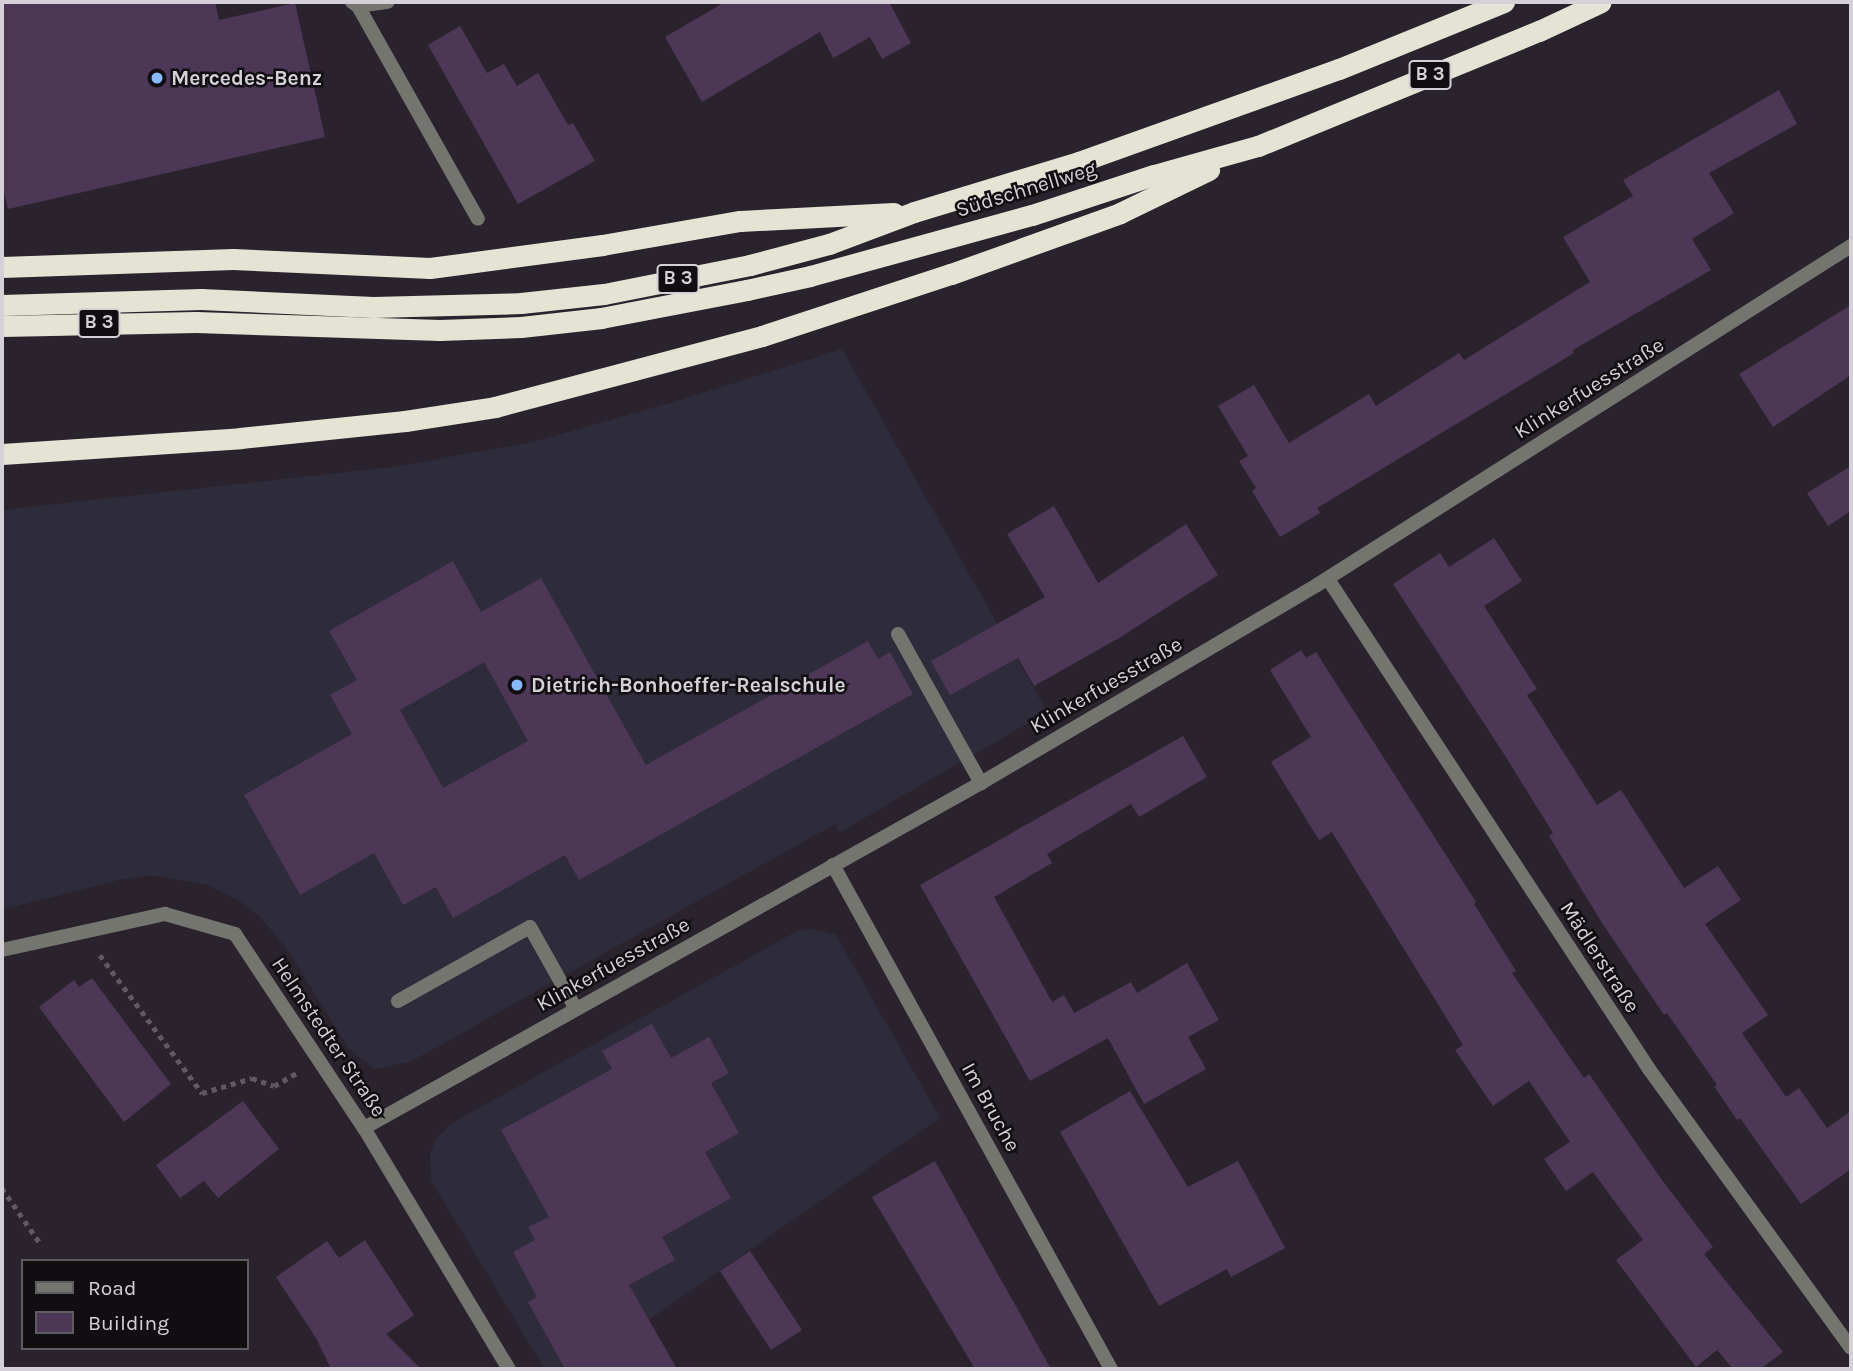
<!DOCTYPE html>
<meta charset="utf-8">
<style>
body{margin:0}
#map{position:relative;width:1853px;height:1371px;overflow:hidden;background:#2a232d;font-family:Karla,sans-serif}
div>[style]{position:absolute}
[style*='--x']{left:calc(var(--x)*1px);top:calc(var(--y)*1px);width:calc(var(--w)*1px);rotate:calc(var(--a)*1deg)}
.education>*{inset:0;background:#2e2b3b}
.building>*{inset:0;background:#4d3756}
.path>*{height:4.5px;margin-top:-2.25px;transform-origin:0;background:repeating-linear-gradient(90deg,#605962 0 5px,transparent 0 10px)}
.lane>*{height:14px;margin:-7px;padding:0 7px;transform-origin:7px;border-radius:7px;background:#75756f}
.street>*{height:14px;margin:-7px;padding:0 7px;transform-origin:7px;border-radius:7px;background:#75756f}
.highway>*{height:21px;margin:-10.5px;padding:0 10.5px;transform-origin:10.5px;border-radius:10.5px;background:#e3e4d4}
.dots>*{width:19px;height:19px;translate:-50% -50%;box-sizing:border-box;border:4px solid #110e12;border-radius:50%}
span{translate:-50% -50%;white-space:nowrap;text-align:center;line-height:1.15;-webkit-text-stroke:5px #110e12;paint-order:stroke}
.shield-label span{padding:2px 5px;background:#110e12;border:2px solid;border-radius:5px;-webkit-text-stroke-width:0}
.shield-label{font-size:19px;color:#d5d0d7;font-weight:700}
.poi-label{font-size:21px;color:#d5d0d7;font-weight:700}
.left{translate:0 -50%;text-align:left}
.street-label{font-size:21px;color:#d5d0d7}
.frame{position:absolute;inset:0;border:4px solid #d5d0d7;pointer-events:none}
.legend{position:absolute;left:21px;top:1259px;width:228px;height:91px;box-sizing:border-box;background:#110e12;border:2px solid #5f5c61;margin:0;padding:9px 12px;list-style:none;font-size:21px;color:#d5d0d7}
.legend li{display:flex;align-items:center;gap:14px;height:35px}
.legend b{width:35px;border:2px solid #5f5c61}
</style>
<div id="map">
<div class="education">
<div style="clip-path:polygon(842px 349px,1047px 712px,840px 832px,835px 824px,410px 1062px,374px 1069px,348px 1048px,287px 949px,260px 917px,240px 901px,208px 885px,152px 875px,119px 880px,2px 910px,2px 510px,393px 467px,533px 442px,674px 402px)"></div>
<div style="clip-path:polygon(814px 929px,836px 935px,940px 1118px,578px 1369px,545px 1369px,431px 1181px,430px 1153px,436px 1139px,451px 1124px,797px 931px)"></div>
</div>
<div class="building">
<div style="clip-path:polygon(2px 2px,215px 2px,219px 20px,295px 3px,325px 137px,8px 209px,2px 184px)"></div>
<div style="clip-path:polygon(725px 2px,889px 2px,911px 43px,882px 59px,870px 37px,833px 58px,820px 32px,702px 102px,665px 37px)"></div>
<div style="clip-path:polygon(460px 26px,487px 73px,504px 64px,517px 86px,538px 73px,568px 125px,573px 123px,595px 161px,518px 204px,428px 45px)"></div>
<div style="clip-path:polygon(1779px 90px,1797px 124px,1709px 173px,1734px 213px,1692px 239px,1711px 270px,1573px 350px,1574px 353px,1317px 508px,1320px 513px,1280px 537px,1252px 491px,1256px 488px,1239px 461px,1248px 456px,1218px 406px,1254px 385px,1289px 443px,1369px 394px,1376px 406px,1459px 353px,1464px 360px,1590px 282px,1563px 237px,1633px 196px,1623px 180px)"></div>
<div style="clip-path:polygon(1851px 305px,1851px 375px,1773px 427px,1739px 374px)"></div>
<div style="clip-path:polygon(1851px 466px,1851px 511px,1828px 526px,1807px 493px)"></div>
<div style="clip-path:polygon(1054px 506px,1098px 583px,1186px 524px,1218px 575px,1119px 638px,1034px 686px,1018px 658px,950px 695px,931px 661px,1045px 597px,1007px 534px)"></div>
<div style="clip-path:polygon(1494px 538px,1522px 581px,1484px 606px,1537px 689px,1527px 695px,1597px 805px,1621px 790px,1684px 888px,1718px 866px,1741px 900px,1705px 924px,1768px 1015px,1742px 1033px,1786px 1097px,1799px 1088px,1827px 1128px,1851px 1111px,1851px 1169px,1801px 1204px,1740px 1118px,1737px 1120px,1714px 1086px,1717px 1085px,1667px 1013px,1664px 1015px,1602px 923px,1549px 836px,1553px 833px,1504px 754px,1393px 584px,1440px 553px,1449px 567px)"></div>
<div style="clip-path:polygon(evenodd,453px 561px,481px 612px,541px 578px,646px 765px,868px 641px,878px 659px,890px 652px,913px 694px,579px 880px,565px 855px,453px 918px,436px 887px,403px 905px,374px 853px,300px 895px,244px 795px,352px 734px,330px 695px,357px 680px,329px 631px,453px 561px,484px 662px,528px 741px,443px 788px,400px 710px,484px 662px)"></div>
<div style="clip-path:polygon(1301px 650px,1306px 658px,1316px 652px,1476px 902px,1474px 904px,1516px 971px,1512px 973px,1584px 1078px,1589px 1074px,1659px 1176px,1713px 1247px,1704px 1254px,1783px 1352px,1760px 1369px,1733px 1369px,1717px 1350px,1696px 1367px,1616px 1260px,1643px 1240px,1593px 1172px,1566px 1191px,1544px 1159px,1570px 1142px,1529px 1081px,1493px 1106px,1455px 1050px,1463px 1045px,1332px 832px,1319px 840px,1271px 762px,1311px 737px,1270px 670px)"></div>
<div style="clip-path:polygon(1183px 736px,1207px 777px,1139px 817px,1131px 804px,1047px 854px,1052px 863px,994px 897px,1052px 1002px,1064px 995px,1074px 1013px,1131px 982px,1137px 993px,1187px 963px,1219px 1020px,1188px 1037px,1206px 1069px,1144px 1104px,1108px 1038px,1030px 1081px,920px 885px)"></div>
<div style="clip-path:polygon(92px 978px,171px 1084px,124px 1122px,39px 1007px,74px 980px,79px 987px)"></div>
<div style="clip-path:polygon(652px 1024px,671px 1058px,709px 1037px,729px 1073px,711px 1083px,739px 1133px,705px 1152px,731px 1198px,662px 1237px,675px 1260px,629px 1285px,677px 1369px,565px 1369px,528px 1302px,537px 1297px,513px 1252px,535px 1240px,528px 1227px,549px 1217px,501px 1130px,612px 1069px,602px 1051px)"></div>
<div style="clip-path:polygon(1130px 1091px,1188px 1187px,1238px 1161px,1285px 1248px,1231px 1277px,1227px 1269px,1159px 1306px,1060px 1132px)"></div>
<div style="clip-path:polygon(243px 1101px,279px 1149px,218px 1198px,204px 1181px,180px 1198px,156px 1165px)"></div>
<div style="clip-path:polygon(935px 1161px,986px 1253px,1051px 1369px,975px 1369px,872px 1197px)"></div>
<div style="clip-path:polygon(365px 1240px,414px 1315px,386px 1334px,421px 1369px,331px 1369px,316px 1338px,276px 1277px,327px 1241px,339px 1258px)"></div>
<div style="clip-path:polygon(750px 1251px,802px 1330px,771px 1350px,720px 1271px)"></div>
</div>
<div class="path">
<div style="--x:100;--y:955;--w:172;--a:53.5"></div>
<div style="--x:202;--y:1093;--w:52;--a:-16.7"></div>
<div style="--x:252;--y:1078;--w:23;--a:20"></div>
<div style="--x:274;--y:1086;--w:28;--a:-30"></div>
<div style="--x:2;--y:1188;--w:70;--a:55.4"></div>
</div>
<div class="lane">
<div style="--x:358;--y:6;--w:244;--a:60.6"></div>
<div style="--x:898;--y:634;--w:171;--a:60.9"></div>
<div style="--x:398;--y:1001;--w:151;--a:-29.3"></div>
<div style="--x:530;--y:927;--w:94;--a:60.7"></div>
</div>
<div class="street">
<div style="--x:352;--y:2;--w:7;--a:34"></div>
<div style="--x:358;--y:6;--w:30;--a:-8"></div>
<div style="--x:1328;--y:579;--w:586;--a:56.77"></div>
<div style="--x:1649;--y:1069;--w:344;--a:54.1"></div>
<div style="--x:833;--y:865;--w:576;--a:61.12"></div>
<div style="--x:2;--y:950;--w:167;--a:-12.5"></div>
<div style="--x:165;--y:914;--w:73;--a:15.9"></div>
<div style="--x:235;--y:934;--w:233;--a:56.4"></div>
<div style="--x:364;--y:1128;--w:281;--a:59"></div>
<div style="--x:364;--y:1128;--w:707;--a:-29.21"></div>
<div style="--x:981;--y:783;--w:390;--a:-30.5"></div>
<div style="--x:1317;--y:585;--w:633;--a:-32.41"></div>
</div>
<div class="highway">
<div style="--x:2;--y:267;--w:231;--a:-2"></div>
<div style="--x:233;--y:259;--w:197;--a:2.6"></div>
<div style="--x:430;--y:268;--w:174;--a:-7.6"></div>
<div style="--x:602;--y:245;--w:140;--a:-9.9"></div>
<div style="--x:740;--y:221;--w:154;--a:-3"></div>
<div style="--x:2;--y:305;--w:199;--a:-1.7"></div>
<div style="--x:201;--y:299;--w:172;--a:2.7"></div>
<div style="--x:373;--y:307;--w:148;--a:-1.5"></div>
<div style="--x:521;--y:303;--w:83;--a:-6.2"></div>
<div style="--x:604;--y:294;--w:149;--a:-11.2"></div>
<div style="--x:750;--y:265;--w:82;--a:-14.9"></div>
<div style="--x:829;--y:244;--w:91;--a:-20.6"></div>
<div style="--x:914;--y:212;--w:172;--a:-16.9"></div>
<div style="--x:1079;--y:162;--w:276;--a:-19.7"></div>
<div style="--x:1339;--y:69;--w:178;--a:-22.1"></div>
<div style="--x:2;--y:326;--w:194;--a:-1.2"></div>
<div style="--x:196;--y:322;--w:244;--a:1.9"></div>
<div style="--x:440;--y:330;--w:81;--a:-2.1"></div>
<div style="--x:521;--y:327;--w:81;--a:-6.4"></div>
<div style="--x:601;--y:318;--w:149;--a:-10.9"></div>
<div style="--x:747;--y:290;--w:65;--a:-12.5"></div>
<div style="--x:810;--y:276;--w:230;--a:-15.4"></div>
<div style="--x:1032;--y:215;--w:128;--a:-18.2"></div>
<div style="--x:1154;--y:175;--w:108;--a:-15.6"></div>
<div style="--x:1258;--y:146;--w:304;--a:-22.3"></div>
<div style="--x:1539;--y:31;--w:68;--a:-25.1"></div>
<div style="--x:2;--y:454;--w:239;--a:-3.8"></div>
<div style="--x:240;--y:438;--w:166;--a:-5.9"></div>
<div style="--x:405;--y:421;--w:91;--a:-8.8"></div>
<div style="--x:495;--y:407;--w:276;--a:-14.9"></div>
<div style="--x:762;--y:336;--w:199;--a:-18.2"></div>
<div style="--x:951;--y:274;--w:180;--a:-19.8"></div>
<div style="--x:1120;--y:213;--w:99;--a:-25.8"></div>
</div>
<div class="dots">
<div style="left:157px;top:78px;background:#89bafc"></div>
<div style="left:517px;top:685px;background:#89bafc"></div>
</div>
<div class="shield-label">
<span style="left:1430px;top:75px">B 3</span>
<span style="left:678px;top:279px">B 3</span>
<span style="left:99px;top:323px">B 3</span>
</div>
<div class="poi-label">
<span class="left" style="left:171px;top:78px">Mercedes-Benz</span>
<span class="left" style="left:531px;top:685px">Dietrich-Bonhoeffer-Realschule</span>
</div>
<div class="street-label">
<span style="left:1026px;top:189px;rotate:-17deg">Südschnellweg</span>
<span style="left:1589px;top:388px;rotate:-32deg">Klinkerfuesstraße</span>
<span style="left:1106px;top:685px;rotate:-30deg">Klinkerfuesstraße</span>
<span style="left:1600px;top:957px;rotate:57deg">Mädlerstraße</span>
<span style="left:613px;top:964px;rotate:-29deg">Klinkerfuesstraße</span>
<span style="left:329px;top:1037px;rotate:56deg">Helmstedter Straße</span>
<span style="left:991px;top:1107px;rotate:61deg">Im Bruche</span>
</div>
<div class="frame"></div>
<ul class="legend">
<li><b style="height:9px;background:#75756f"></b>Road</li>
<li><b style="height:19px;background:#4d3756"></b>Building</li>
</ul>
</div>
